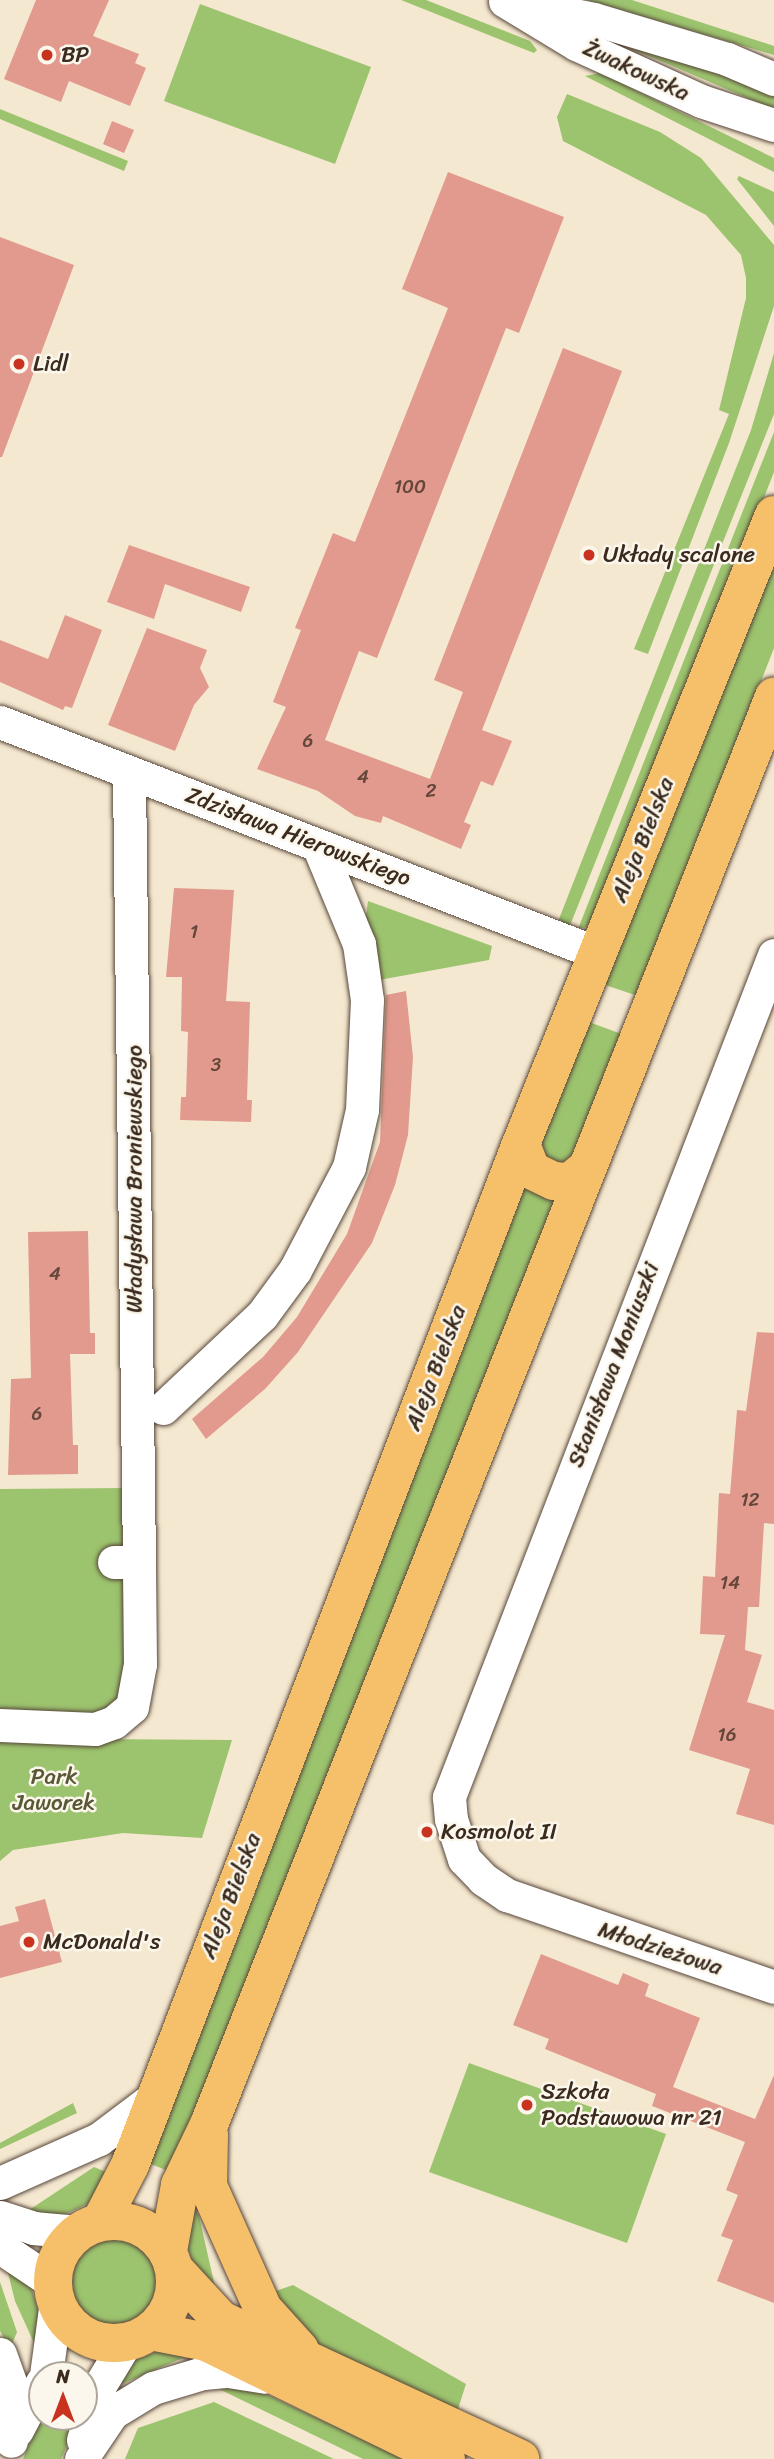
<!DOCTYPE html>
<meta charset="utf-8">
<style>
body{margin:0}
#map{position:relative;width:774px;height:2459px;overflow:hidden;background:#f5e8d0;font-family:Sriracha,sans-serif}
div>[style]{position:absolute}
[style*='--x']{left:calc(var(--x)*1px);top:calc(var(--y)*1px);width:calc(var(--w)*1px);rotate:calc(var(--a)*1deg)}
.green>*{inset:0;background:#9cc36e}
.round{border-radius:50%}
.building>*{inset:0;background:#e19a8d}
.roads{filter:drop-shadow(0 0 2px #574639) drop-shadow(0 0 2px #574639)}
.minor>*{height:33px;margin:-16.5px;padding:0 16.5px;transform-origin:16.5px;border-radius:16.5px;background:#fff}
.major>*{height:38px;margin:-19px;padding:0 19px;transform-origin:19px;border-radius:19px;background:#f6c06b}
.major>.ring{margin:-19px;padding:0;box-sizing:content-box;background:none;border:38px solid #f6c06b;border-radius:50%}
.dots>*{width:19px;height:19px;translate:-50% -50%;box-sizing:border-box;border:4px solid #fbf7ec;border-radius:50%}
span{translate:-50% -50%;white-space:nowrap;text-align:center;line-height:1.15;-webkit-text-stroke:5px #fbf7ec;paint-order:stroke}
.number-label{font-size:19px;color:#64463a}
.number-label span{-webkit-text-stroke-width:0}
.poi-label{font-size:23px;color:#3b2a1e}
.left{translate:0 -50%;text-align:left}
.street-label{font-size:23px;color:#3b2a1e}
.park-label{font-size:23px;color:#585836}
.north{position:absolute;left:28px;top:2361px;width:70px;height:70px;box-sizing:border-box;background:#fbf7ec;border:2px solid #aea59a;border-radius:50%;rotate:0deg;font-size:19px;font-weight:700;line-height:28px;text-align:center;color:#3b2a1e}
.north::after{content:'';display:block;margin:auto;width:24px;height:32px;background:#c8321e;clip-path:polygon(50% 0,100% 100%,50% 72%,0 100%)}
</style>
<div id="map">
<div class="green">
<div style="clip-path:polygon(401px 0,426px 0,530px 41px,537px 50px,534px 53px)"></div>
<div style="clip-path:polygon(587px 0,632px 0,774px 46px,774px 55px)"></div>
<div style="clip-path:polygon(200px 4px,371px 67px,335px 164px,164px 101px)"></div>
<div style="clip-path:polygon(616px 42px,774px 89px,774px 109px,757px 102px)"></div>
<div style="clip-path:polygon(600px 73px,774px 158px,774px 172px,585px 76px)"></div>
<div style="clip-path:polygon(567px 94px,660px 132px,701px 158px,774px 245px,774px 306px,729px 443px,648px 654px,634px 649px,729px 414px,719px 410px,746px 298px,746px 278px,741px 255px,706px 215px,563px 141px,557px 117px)"></div>
<div style="clip-path:polygon(0 109px,128px 161px,124px 171px,0 119px)"></div>
<div style="clip-path:polygon(739px 176px,774px 192px,774px 226px,737px 179px)"></div>
<div style="clip-path:polygon(774px 353px,774px 414px,569px 928px,557px 924px,751px 430px)"></div>
<div style="clip-path:polygon(774px 432px,774px 472px,600px 915px,590px 926px,578px 929px)"></div>
<div style="clip-path:polygon(774px 560px,774px 648px,638px 996px,605px 985px)"></div>
<div style="clip-path:polygon(368px 901px,492px 946px,489px 960px,379px 980px,366px 916px)"></div>
<div style="clip-path:polygon(589px 1022px,627px 1036px,578px 1157px,564px 1166px,550px 1164px,541px 1144px)"></div>
<div style="clip-path:polygon(526px 1183px,559px 1195px,173px 2173px,141px 2160px)"></div>
<div style="clip-path:polygon(126px 1488px,133px 1677px,106px 1716px,0 1714px,0 1489px)"></div>
<div style="clip-path:polygon(0 1732px,89px 1739px,232px 1740px,202px 1838px,123px 1833px,13px 1850px,0 1861px)"></div>
<div style="clip-path:polygon(469px 2063px,666px 2134px,627px 2243px,429px 2172px)"></div>
<div style="clip-path:polygon(73px 2103px,77px 2113px,0 2149px,0 2143px)"></div>
<div style="clip-path:polygon(94px 2167px,116px 2176px,98px 2199px,57px 2218px,29px 2210px)"></div>
<div style="clip-path:polygon(195px 2210px,199px 2216px,218px 2300px,197px 2279px,187px 2244px)"></div>
<div class="round" style="left:66px;top:2233px;width:96px;height:96px"></div>
<div style="clip-path:polygon(7px 2269px,26px 2279px,32px 2290px,38px 2310px,39px 2354px,15px 2301px)"></div>
<div style="clip-path:polygon(0 2282px,17px 2332px,10px 2349px,0 2331px)"></div>
<div style="clip-path:polygon(293px 2285px,466px 2384px,457px 2412px,292px 2331px,276px 2291px)"></div>
<div style="clip-path:polygon(160px 2350px,190px 2355px,119px 2385px,131px 2362px)"></div>
<div style="clip-path:polygon(240px 2382px,404px 2459px,363px 2459px,217px 2388px)"></div>
<div style="clip-path:polygon(214px 2402px,334px 2459px,125px 2459px,138px 2428px)"></div>
<div style="clip-path:polygon(42px 2409px,42px 2417px,79px 2417px,61px 2459px,23px 2459px)"></div>
</div>
<div class="building">
<div style="clip-path:polygon(36px 0,109px 0,93px 36px,139px 54px,135px 63px,146px 68px,130px 106px,69px 81px,61px 102px,4px 79px)"></div>
<div style="clip-path:polygon(112px 121px,134px 130px,124px 153px,103px 144px)"></div>
<div style="clip-path:polygon(448px 172px,564px 217px,519px 333px,506px 328px,377px 658px,359px 651px,325px 740px,430px 779px,463px 692px,434px 680px,563px 348px,622px 371px,482px 730px,512px 741px,493px 786px,481px 781px,464px 822px,471px 825px,461px 849px,383px 816px,381px 823px,355px 816px,318px 791px,257px 769px,286px 707px,273px 702px,301px 630px,295px 628px,333px 533px,355px 542px,448px 308px,402px 289px)"></div>
<div style="clip-path:polygon(0 237px,74px 265px,2px 457px,0 457px)"></div>
<div style="clip-path:polygon(129px 545px,250px 587px,241px 612px,165px 584px,154px 619px,107px 602px)"></div>
<div style="clip-path:polygon(65px 615px,102px 630px,72px 708px,65px 706px,63px 710px,0 682px,0 640px,48px 659px)"></div>
<div style="clip-path:polygon(147px 628px,207px 650px,200px 668px,209px 687px,194px 705px,175px 751px,108px 725px)"></div>
<div style="clip-path:polygon(174px 888px,234px 890px,226px 1001px,250px 1002px,247px 1100px,252px 1100px,251px 1122px,180px 1120px,181px 1097px,186px 1097px,188px 1032px,181px 1031px,182px 977px,166px 977px)"></div>
<div style="clip-path:polygon(406px 991px,413px 1057px,408px 1135px,395px 1185px,372px 1243px,298px 1352px,265px 1389px,206px 1439px,192px 1419px,263px 1357px,297px 1317px,347px 1234px,380px 1142px,386px 995px)"></div>
<div style="clip-path:polygon(88px 1231px,90px 1333px,95px 1333px,95px 1354px,70px 1354px,73px 1445px,78px 1445px,78px 1474px,8px 1475px,11px 1379px,31px 1378px,28px 1232px)"></div>
<div style="clip-path:polygon(757px 1332px,774px 1333px,774px 1524px,764px 1523px,759px 1607px,748px 1607px,745px 1650px,762px 1655px,747px 1702px,774px 1710px,774px 1825px,736px 1814px,750px 1769px,689px 1750px,725px 1635px,700px 1634px,703px 1576px,715px 1577px,719px 1493px,730px 1494px,737px 1410px,746px 1411px)"></div>
<div style="clip-path:polygon(45px 1899px,62px 1962px,0 1978px,0 1926px,19px 1921px,15px 1907px)"></div>
<div style="clip-path:polygon(541px 1954px,618px 1985px,623px 1973px,649px 1984px,645px 1996px,700px 2018px,673px 2087px,755px 2119px,774px 2075px,774px 2303px,717px 2281px,733px 2240px,721px 2236px,738px 2195px,726px 2190px,745px 2142px,652px 2106px,656px 2094px,545px 2049px,549px 2039px,513px 2025px)"></div>
</div>
<div class="roads">
<div class="minor">
<div style="--x:505;--y:1;--w:83;--a:31.2"></div>
<div style="--x:576;--y:44;--w:137;--a:24.5"></div>
<div style="--x:701;--y:101;--w:77;--a:18.2"></div>
<div style="--x:529;--y:6;--w:66;--a:11.3"></div>
<div style="--x:594;--y:19;--w:139;--a:16.7"></div>
<div style="--x:727;--y:59;--w:51;--a:23.1"></div>
<div style="--x:0;--y:722;--w:640;--a:21.15"></div>
<div style="--x:774;--y:955;--w:903;--a:111.11"></div>
<div style="--x:449;--y:1797;--w:22;--a:85"></div>
<div style="--x:451;--y:1819;--w:42;--a:72"></div>
<div style="--x:464;--y:1859;--w:28;--a:46"></div>
<div style="--x:483;--y:1879;--w:29;--a:34"></div>
<div style="--x:507;--y:1895;--w:282;--a:19"></div>
<div style="--x:163;--y:1408;--w:136;--a:-43.2"></div>
<div style="--x:262;--y:1315;--w:56;--a:-53.7"></div>
<div style="--x:295;--y:1270;--w:116;--a:-62.3"></div>
<div style="--x:349;--y:1167;--w:58;--a:-77.2"></div>
<div style="--x:362;--y:1110;--w:110;--a:-87.4"></div>
<div style="--x:367;--y:1000;--w:57;--a:-98.1"></div>
<div style="--x:359;--y:944;--w:107;--a:-112.5"></div>
<div style="--x:114;--y:1562;--w:25;--a:0"></div>
<div style="--x:139;--y:1562;--w:790;--a:-90.73"></div>
<div style="--x:0;--y:1725;--w:95;--a:2.4"></div>
<div style="--x:95;--y:1729;--w:20;--a:-20"></div>
<div style="--x:114;--y:1722;--w:23;--a:-40"></div>
<div style="--x:132;--y:1707;--w:44;--a:-79.5"></div>
<div style="--x:140;--y:1664;--w:102;--a:-90.6"></div>
<div style="--x:0;--y:2183;--w:108;--a:-24"></div>
<div style="--x:99;--y:2139;--w:66;--a:-37"></div>
<div style="--x:0;--y:2217;--w:35;--a:18"></div>
<div style="--x:33;--y:2228;--w:45;--a:5.1"></div>
<div style="--x:0;--y:2247;--w:63;--a:33.9"></div>
<div style="--x:0;--y:2354;--w:45;--a:70.3"></div>
<div style="--x:15;--y:2396;--w:45;--a:95.1"></div>
<div style="--x:46;--y:2375;--w:75;--a:-82.3"></div>
<div style="--x:17;--y:2430;--w:54;--a:-62.5"></div>
<div style="--x:83;--y:2440;--w:58;--a:-72.8"></div>
<div style="--x:100;--y:2385;--w:50;--a:-58.8"></div>
<div style="--x:81;--y:2459;--w:55;--a:-56"></div>
<div style="--x:112;--y:2413;--w:48;--a:-31.4"></div>
<div style="--x:153;--y:2388;--w:52;--a:-16.7"></div>
<div style="--x:203;--y:2373;--w:25;--a:-5"></div>
<div style="--x:228;--y:2371;--w:37;--a:9"></div>
</div>
<div class="major">
<div style="--x:521;--y:1144;--w:28;--a:69"></div>
<div style="--x:531;--y:1170;--w:25;--a:26"></div>
<div style="--x:554;--y:1181;--w:16;--a:4"></div>
<div style="--x:570;--y:1182;--w:23;--a:-40"></div>
<div style="--x:209;--y:2135;--w:51;--a:91.1"></div>
<div style="--x:208;--y:2186;--w:135;--a:65.9"></div>
<div style="--x:263;--y:2309;--w:55;--a:47.9"></div>
<div class="ring" style="left:53px;top:2221px;width:84px;height:84px"></div>
<div style="--x:101;--y:2221;--w:63;--a:-62.6"></div>
<div style="--x:130;--y:2165;--w:1093;--a:-69.05"></div>
<div style="--x:521;--y:1144;--w:678;--a:-68.09"></div>
<div style="--x:168;--y:2251;--w:67;--a:-79.7"></div>
<div style="--x:180;--y:2185;--w:70;--a:-64.5"></div>
<div style="--x:210;--y:2122;--w:1533;--a:-68.41"></div>
<div style="--x:175;--y:2270;--w:68;--a:47.4"></div>
<div style="--x:221;--y:2320;--w:330;--a:24.9"></div>
<div style="--x:151;--y:2331;--w:56;--a:11.3"></div>
<div style="--x:206;--y:2342;--w:267;--a:26"></div>
</div>
</div>
<div class="dots">
<div style="left:47px;top:55px;background:#c8321e"></div>
<div style="left:19px;top:364px;background:#c8321e"></div>
<div style="left:589px;top:555px;background:#c8321e"></div>
<div style="left:427px;top:1832px;background:#c8321e"></div>
<div style="left:29px;top:1942px;background:#c8321e"></div>
<div style="left:527px;top:2105px;background:#c8321e"></div>
</div>
<div class="number-label">
<span style="left:410px;top:487px">100</span>
<span style="left:308px;top:741px">6</span>
<span style="left:363px;top:777px">4</span>
<span style="left:431px;top:791px">2</span>
<span style="left:194px;top:932px">1</span>
<span style="left:216px;top:1065px">3</span>
<span style="left:55px;top:1274px">4</span>
<span style="left:37px;top:1414px">6</span>
<span style="left:750px;top:1500px">12</span>
<span style="left:730px;top:1583px">14</span>
<span style="left:727px;top:1735px">16</span>
</div>
<div class="poi-label">
<span class="left" style="left:61px;top:55px">BP</span>
<span class="left" style="left:33px;top:364px">Lidl</span>
<span class="left" style="left:603px;top:555px">Układy scalone</span>
<span class="left" style="left:441px;top:1832px">Kosmolot II</span>
<span class="left" style="left:43px;top:1942px">McDonald's</span>
<span class="left" style="left:541px;top:2105px">Szkoła<br>Podstawowa nr 21</span>
</div>
<div class="street-label">
<span style="left:636px;top:71px;rotate:25deg">Żwakowska</span>
<span style="left:298px;top:837px;rotate:21deg">Zdzisława Hierowskiego</span>
<span style="left:643px;top:840px;rotate:-68deg">Aleja Bielska</span>
<span style="left:135px;top:1179px;rotate:-90deg">Władysława Broniewskiego</span>
<span style="left:614px;top:1365px;rotate:-69deg">Stanisława Moniuszki</span>
<span style="left:436px;top:1368px;rotate:-69deg">Aleja Bielska</span>
<span style="left:231px;top:1896px;rotate:-69deg">Aleja Bielska</span>
<span style="left:660px;top:1949px;rotate:18deg">Młodzieżowa</span>
</div>
<div class="park-label">
<span style="left:54px;top:1790px">Park<br>Jaworek</span>
</div>
<div class="north">N</div>
</div>
